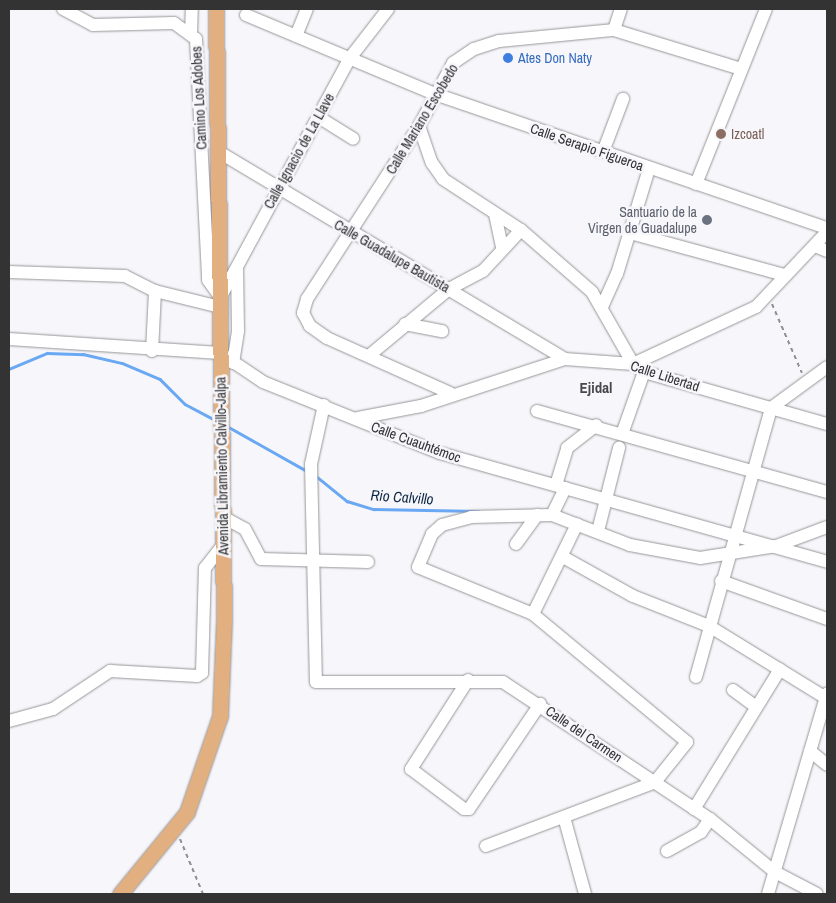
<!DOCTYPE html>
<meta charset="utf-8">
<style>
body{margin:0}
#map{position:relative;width:836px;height:903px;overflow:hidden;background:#f7f7fb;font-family:"Archivo Narrow",sans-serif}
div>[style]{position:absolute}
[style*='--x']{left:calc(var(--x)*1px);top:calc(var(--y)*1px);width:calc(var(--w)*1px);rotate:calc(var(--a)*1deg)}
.stream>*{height:2.5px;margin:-1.25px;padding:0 1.25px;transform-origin:1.25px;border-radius:1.25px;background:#6aa8f3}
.path>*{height:2px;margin-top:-1px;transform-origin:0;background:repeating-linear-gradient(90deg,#909093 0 4px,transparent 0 8px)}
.roads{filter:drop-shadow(0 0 1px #969699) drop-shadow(0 0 1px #969699)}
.minor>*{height:12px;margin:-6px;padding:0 6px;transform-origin:6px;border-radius:6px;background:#fff}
.major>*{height:15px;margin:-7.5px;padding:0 7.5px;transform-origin:7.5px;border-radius:7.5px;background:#e2af80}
.dots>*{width:14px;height:14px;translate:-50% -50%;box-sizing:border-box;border:2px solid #f7f7fb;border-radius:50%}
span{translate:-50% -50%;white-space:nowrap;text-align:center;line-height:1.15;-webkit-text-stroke:5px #f7f7fb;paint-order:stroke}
.shop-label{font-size:14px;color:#366cbe}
.left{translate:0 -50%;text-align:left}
.street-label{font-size:14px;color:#333334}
.education-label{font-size:14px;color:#785e54}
.worship-label{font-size:14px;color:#5b616d}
.right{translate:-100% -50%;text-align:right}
.neighbourhood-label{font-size:15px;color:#49484b;font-weight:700}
.water-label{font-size:15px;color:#102a47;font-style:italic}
.frame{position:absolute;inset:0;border:10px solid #333334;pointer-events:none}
</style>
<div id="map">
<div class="stream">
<div style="--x:9;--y:369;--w:41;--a:-22.8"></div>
<div style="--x:47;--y:353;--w:36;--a:2"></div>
<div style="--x:83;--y:354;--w:40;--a:13"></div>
<div style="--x:122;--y:363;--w:41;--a:22.8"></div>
<div style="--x:160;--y:379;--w:35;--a:45"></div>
<div style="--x:185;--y:404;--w:34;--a:28"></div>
<div style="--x:227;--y:426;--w:92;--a:29.4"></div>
<div style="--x:316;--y:476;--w:40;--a:39"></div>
<div style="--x:347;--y:501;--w:28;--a:17"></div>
<div style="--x:374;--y:509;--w:104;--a:1.1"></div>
</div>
<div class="path">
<div style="--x:772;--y:304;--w:75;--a:66.5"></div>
<div style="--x:180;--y:839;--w:60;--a:67.3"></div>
</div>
<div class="roads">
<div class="minor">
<div style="--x:63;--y:9;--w:34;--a:28"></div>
<div style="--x:93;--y:25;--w:81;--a:-1.4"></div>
<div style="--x:174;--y:23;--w:27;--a:36"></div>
<div style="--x:196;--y:39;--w:241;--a:87.1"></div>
<div style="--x:208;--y:280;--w:19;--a:54"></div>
<div style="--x:246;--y:15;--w:205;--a:22.7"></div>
<div style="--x:435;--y:94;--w:414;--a:18.9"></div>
<div style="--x:614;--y:30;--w:22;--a:-72"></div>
<div style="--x:191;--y:33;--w:24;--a:-88"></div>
<div style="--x:296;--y:36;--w:29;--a:-68"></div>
<div style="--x:320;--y:118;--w:39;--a:32"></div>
<div style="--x:419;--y:126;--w:39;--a:71"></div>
<div style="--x:432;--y:163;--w:19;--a:55"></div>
<div style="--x:443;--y:179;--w:93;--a:33.2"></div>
<div style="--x:521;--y:230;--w:94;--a:41.1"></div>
<div style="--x:592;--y:292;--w:83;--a:60.3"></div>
<div style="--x:633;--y:364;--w:136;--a:-24.9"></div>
<div style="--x:756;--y:307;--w:103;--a:-46.6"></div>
<div style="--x:219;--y:152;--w:403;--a:30.9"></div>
<div style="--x:603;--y:152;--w:57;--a:-69.3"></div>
<div style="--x:696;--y:184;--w:188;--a:-68.2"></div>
<div style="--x:495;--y:214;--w:34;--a:78"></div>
<div style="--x:630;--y:233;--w:161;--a:15.2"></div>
<div style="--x:815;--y:246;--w:13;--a:23"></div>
<div style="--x:9;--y:272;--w:116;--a:2"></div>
<div style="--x:125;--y:276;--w:34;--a:27"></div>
<div style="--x:155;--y:291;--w:67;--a:13.8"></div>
<div style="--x:219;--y:300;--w:275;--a:-61.6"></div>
<div style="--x:350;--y:58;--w:62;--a:-52.2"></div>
<div style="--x:602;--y:307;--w:36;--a:-66"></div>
<div style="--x:617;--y:274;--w:110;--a:-73.1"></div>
<div style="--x:405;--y:324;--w:38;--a:11"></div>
<div style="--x:9;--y:339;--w:211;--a:3.8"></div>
<div style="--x:220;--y:353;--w:52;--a:34"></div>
<div style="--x:263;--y:382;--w:191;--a:21.9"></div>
<div style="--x:440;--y:453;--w:402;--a:15.7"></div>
<div style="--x:152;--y:351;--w:60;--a:-87.1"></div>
<div style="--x:371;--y:354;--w:102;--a:-39.8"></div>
<div style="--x:449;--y:289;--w:38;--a:-28"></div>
<div style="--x:483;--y:271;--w:56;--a:-47.2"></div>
<div style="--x:233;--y:363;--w:33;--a:-81"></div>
<div style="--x:238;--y:330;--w:61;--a:-90.9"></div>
<div style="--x:450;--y:393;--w:135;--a:-155.9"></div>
<div style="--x:327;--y:338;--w:21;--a:-145"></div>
<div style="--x:310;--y:326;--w:15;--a:-118"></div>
<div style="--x:303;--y:313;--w:15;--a:-74"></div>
<div style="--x:307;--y:299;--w:206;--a:-57.1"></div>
<div style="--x:419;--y:126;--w:72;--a:-61.6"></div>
<div style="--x:453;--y:63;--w:25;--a:-34"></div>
<div style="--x:474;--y:49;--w:26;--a:-18"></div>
<div style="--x:499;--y:41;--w:116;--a:-5.5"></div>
<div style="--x:614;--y:30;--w:133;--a:17.1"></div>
<div style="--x:324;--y:405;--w:60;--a:102.4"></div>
<div style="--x:311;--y:464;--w:218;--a:88.7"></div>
<div style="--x:316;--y:682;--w:187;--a:0"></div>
<div style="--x:503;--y:682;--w:248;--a:33.5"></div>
<div style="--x:710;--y:819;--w:84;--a:39.2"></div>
<div style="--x:775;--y:872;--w:47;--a:27.6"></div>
<div style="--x:771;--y:408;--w:69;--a:-36.2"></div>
<div style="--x:537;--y:411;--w:301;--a:15.6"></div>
<div style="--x:358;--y:418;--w:64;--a:-10.8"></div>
<div style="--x:421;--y:406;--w:151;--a:-18.1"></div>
<div style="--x:565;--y:359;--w:68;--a:4.2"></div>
<div style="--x:633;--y:364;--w:14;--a:36"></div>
<div style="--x:644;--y:372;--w:190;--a:15.9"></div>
<div style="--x:622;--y:434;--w:66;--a:-70.5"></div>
<div style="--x:556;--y:485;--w:39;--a:-73"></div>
<div style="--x:567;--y:448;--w:37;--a:-38"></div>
<div style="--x:552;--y:515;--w:30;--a:-64"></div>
<div style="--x:223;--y:517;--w:25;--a:29"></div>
<div style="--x:245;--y:529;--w:34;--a:62"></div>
<div style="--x:261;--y:559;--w:107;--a:1.6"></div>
<div style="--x:598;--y:531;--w:86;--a:-75.8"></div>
<div style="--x:516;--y:544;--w:36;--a:-54"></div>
<div style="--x:563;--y:557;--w:80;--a:29.1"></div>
<div style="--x:633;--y:596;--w:82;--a:21.5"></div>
<div style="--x:709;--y:626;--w:137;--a:31.6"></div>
<div style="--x:721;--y:581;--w:113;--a:19.7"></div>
<div style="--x:533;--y:614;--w:100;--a:-63.9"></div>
<div style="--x:696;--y:677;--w:279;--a:-74.4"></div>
<div style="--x:468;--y:680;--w:106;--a:122.6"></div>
<div style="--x:411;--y:769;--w:66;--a:37"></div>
<div style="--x:464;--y:809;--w:5;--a:0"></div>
<div style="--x:469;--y:809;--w:127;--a:-55.9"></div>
<div style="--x:733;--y:690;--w:26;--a:36"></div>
<div style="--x:9;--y:721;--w:46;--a:-15.3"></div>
<div style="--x:53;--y:709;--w:69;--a:-33.7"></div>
<div style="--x:110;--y:671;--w:87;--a:3.3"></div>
<div style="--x:197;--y:676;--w:6;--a:-31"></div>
<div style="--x:202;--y:673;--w:105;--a:-88.4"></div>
<div style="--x:205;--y:568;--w:29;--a:-52"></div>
<div style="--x:810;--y:751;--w:22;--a:39"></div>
<div style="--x:694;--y:809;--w:164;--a:-58.4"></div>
<div style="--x:564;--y:817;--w:80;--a:74.7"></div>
<div style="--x:486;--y:846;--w:181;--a:-20.7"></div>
<div style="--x:655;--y:782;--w:51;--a:-51.3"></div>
<div style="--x:687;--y:742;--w:200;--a:-140.3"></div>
<div style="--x:533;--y:614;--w:124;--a:-157.8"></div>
<div style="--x:418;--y:567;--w:36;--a:-67"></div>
<div style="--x:432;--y:534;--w:13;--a:-42"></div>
<div style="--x:442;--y:525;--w:30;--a:-15"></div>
<div style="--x:471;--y:517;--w:81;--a:-1.4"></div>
<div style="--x:552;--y:515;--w:84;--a:21"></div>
<div style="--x:630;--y:545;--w:71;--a:10.5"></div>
<div style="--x:700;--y:558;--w:77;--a:-9"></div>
<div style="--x:776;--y:546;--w:54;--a:-20.4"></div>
<div style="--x:667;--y:851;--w:39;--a:-29"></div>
<div style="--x:701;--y:832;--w:16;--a:-55"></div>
<div style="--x:768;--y:894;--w:209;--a:-73.6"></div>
</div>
<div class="major">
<div style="--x:120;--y:894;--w:106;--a:-50.7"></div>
<div style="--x:187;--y:812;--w:102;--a:-71"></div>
<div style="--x:220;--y:716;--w:95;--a:-87.6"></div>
<div style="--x:224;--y:621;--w:612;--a:-90.75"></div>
</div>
</div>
<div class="dots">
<div style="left:508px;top:58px;background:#3f7fe0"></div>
<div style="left:721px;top:134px;background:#8d6e63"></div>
<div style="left:707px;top:220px;background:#6b7280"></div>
</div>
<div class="shop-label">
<span class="left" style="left:518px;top:58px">Ates Don Naty</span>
</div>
<div class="street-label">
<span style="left:199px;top:98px;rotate:-93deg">Camino Los Adobes</span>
<span style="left:422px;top:119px;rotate:-59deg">Calle Mariano Escobedo</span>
<span style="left:587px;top:147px;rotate:19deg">Calle Serapio Figueroa</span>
<span style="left:299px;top:151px;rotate:-61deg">Calle Ignacio de La Llave</span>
<span style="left:392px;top:256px;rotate:30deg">Calle Guadalupe Bautista</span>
<span style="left:665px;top:376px;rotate:18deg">Calle Libertad</span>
<span style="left:416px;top:442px;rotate:20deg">Calle Cuauhtémoc</span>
<span style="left:222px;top:466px;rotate:-91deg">Avenida Libramiento Calvillo-Jalpa</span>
<span style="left:584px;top:734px;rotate:34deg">Calle del Carmen</span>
</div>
<div class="education-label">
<span class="left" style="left:731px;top:134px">Izcoatl</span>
</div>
<div class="worship-label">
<span class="right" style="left:697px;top:220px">Santuario de la<br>Virgen de Guadalupe</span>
</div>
<div class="neighbourhood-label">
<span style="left:596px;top:388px">Ejidal</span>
</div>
<div class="water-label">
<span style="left:402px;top:497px;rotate:4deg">Rio Calvillo</span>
</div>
<div class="frame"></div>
</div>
